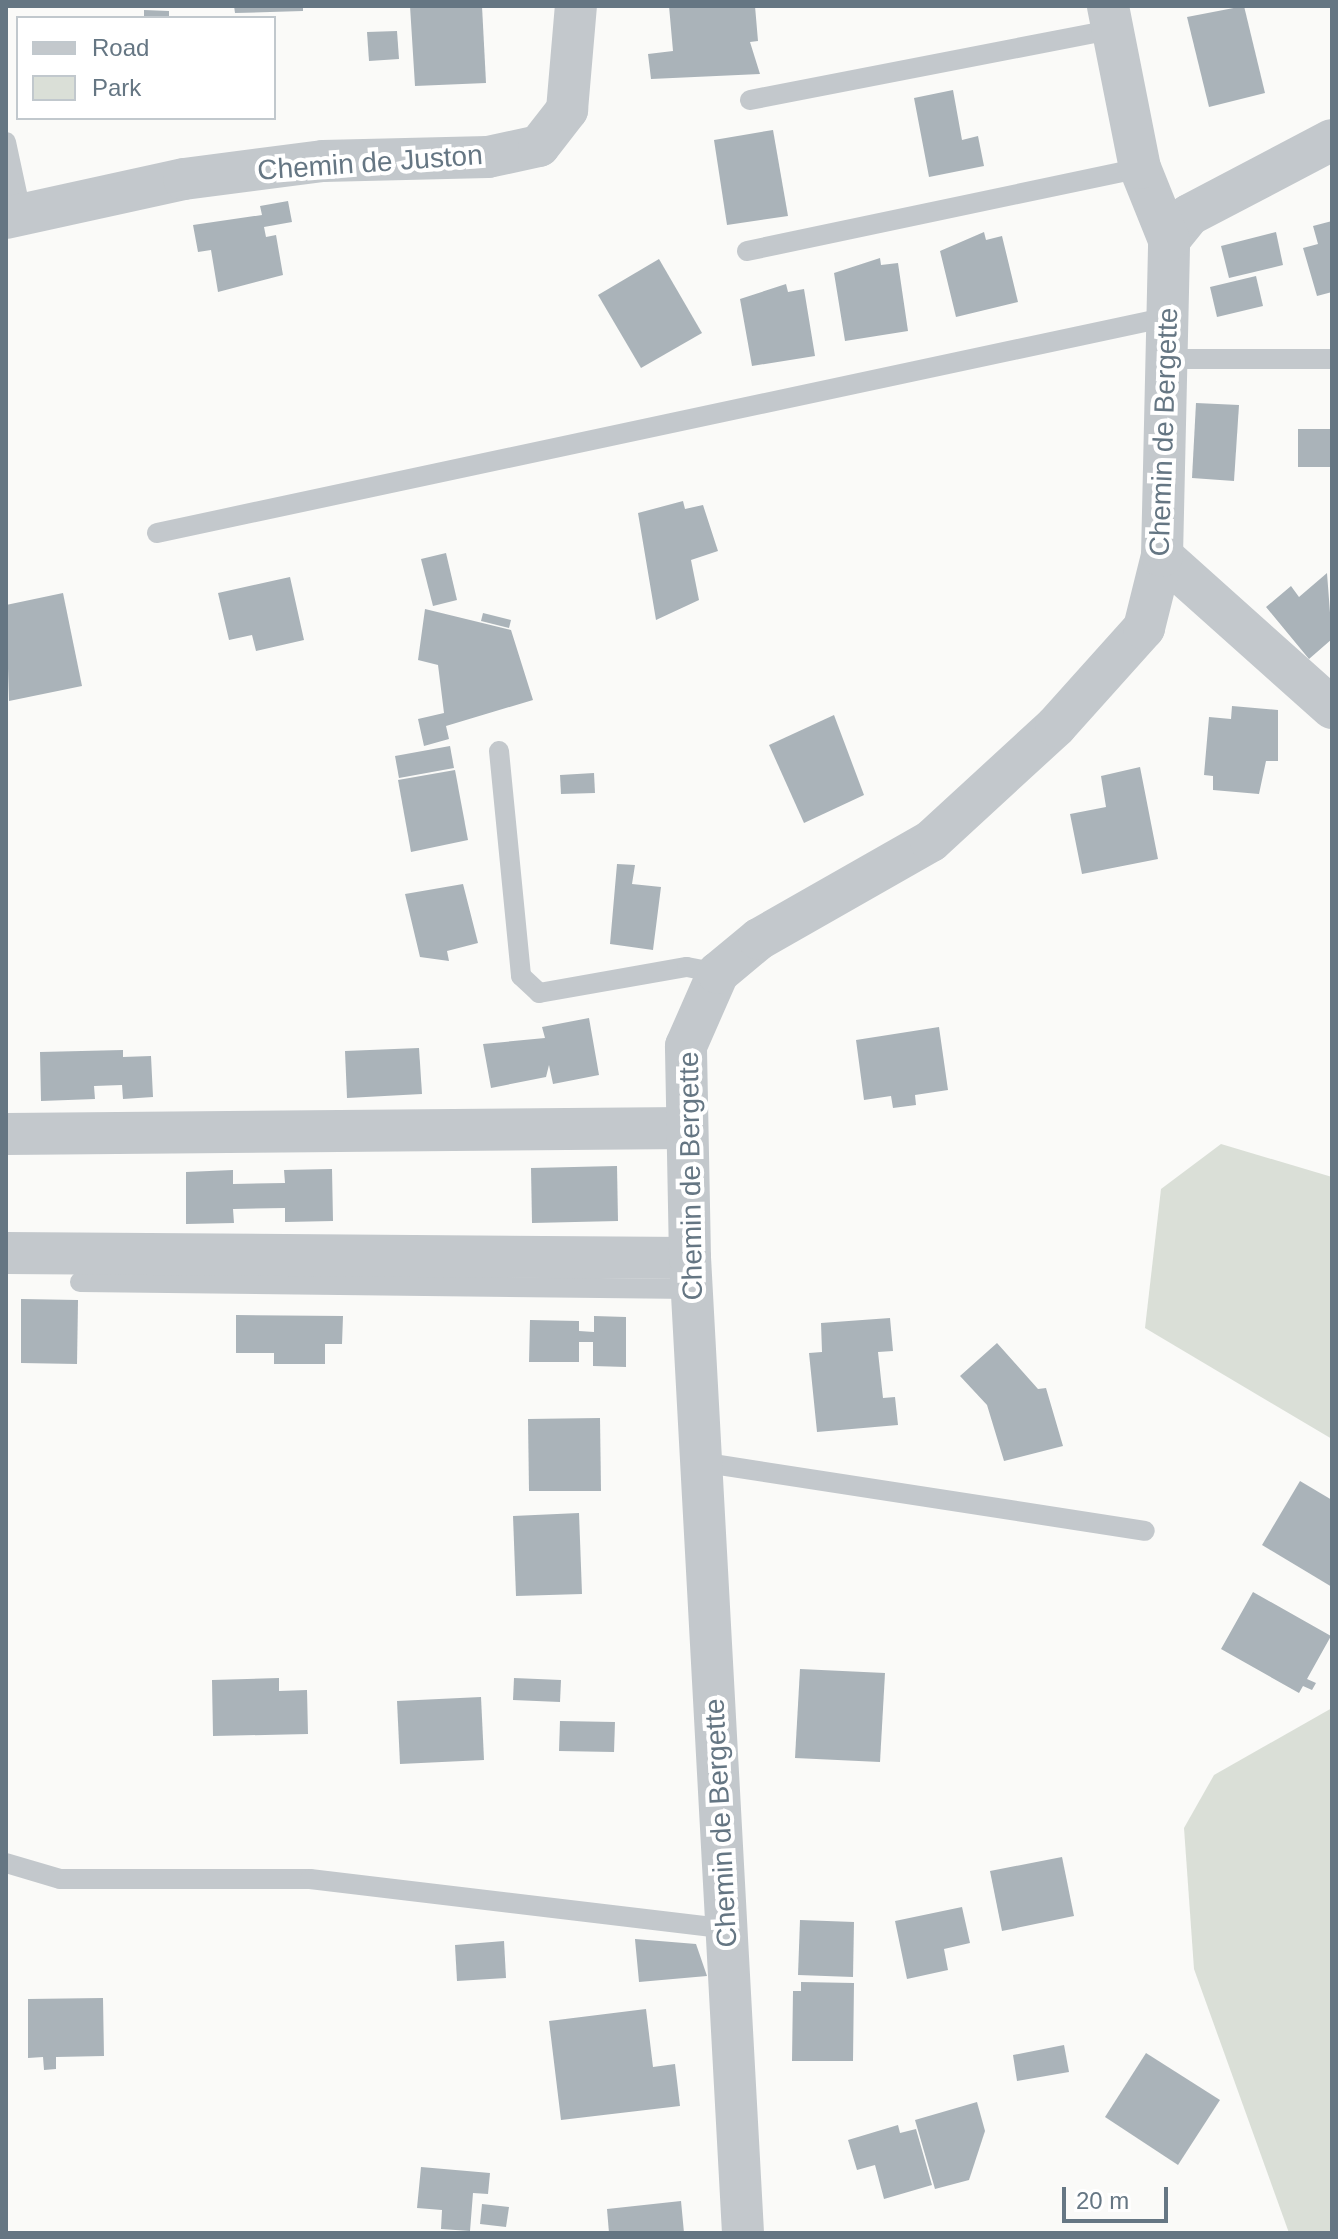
<!DOCTYPE html>
<style>
body{margin:0}
#map{position:relative;width:1338px;height:2239px;overflow:hidden;background:#fafaf8;font-family:Arial,sans-serif}
div>[style]{position:absolute}
[style*='--x']{left:calc(var(--x)*1px);top:calc(var(--y)*1px);width:calc(var(--w)*1px);rotate:calc(var(--a)*1deg)}
.green>*{inset:0;background:#dadfd7}
.building>*{inset:0;background:#aab3b9}
.lane>*{height:20px;margin:-10px;padding:0 10px;transform-origin:10px;border-radius:10px;background:#c3c8cc}
.street>*{height:42px;margin:-21px;padding:0 21px;transform-origin:21px;border-radius:21px;background:#c3c8cc}
span{translate:-50% -50%;white-space:nowrap;text-align:center;line-height:1.15;-webkit-text-stroke:8px #fff;paint-order:stroke}
.street-label{font-size:28px;color:#657683}
.frame{position:absolute;inset:0;border:8px solid #657683;pointer-events:none}
.legend{position:absolute;left:16px;top:16px;width:260px;height:104px;box-sizing:border-box;background:#fff;border:2px solid #c1c8cd;margin:0;padding:10px 14px;list-style:none;font-size:24px;color:#657683}
.legend li{display:flex;align-items:center;gap:16px;height:40px}
.legend b{width:40px;border:2px solid #c1c8cd}
.scale{position:absolute;left:1062px;top:2187px;width:106px;height:36px;box-sizing:border-box;border:4px solid #657683;border-top:0;padding-left:10px;font-size:24px;line-height:28px;white-space:nowrap;color:#657683;-webkit-text-stroke:6px #fff;paint-order:stroke}
</style>
<div id="map">
<div class="green">
<div style="clip-path:polygon(1221px 1144px,1332px 1177px,1332px 1439px,1145px 1328px,1161px 1189px)"></div>
<div style="clip-path:polygon(1332px 1708px,1332px 2233px,1289px 2233px,1194px 1969px,1184px 1828px,1214px 1775px)"></div>
</div>
<div class="building">
<div style="clip-path:polygon(234px 6px,303px 6px,303px 11px,235px 13px)"></div>
<div style="clip-path:polygon(410px 6px,482px 6px,486px 83px,415px 86px)"></div>
<div style="clip-path:polygon(669px 6px,755px 6px,758px 41px,750px 42px,760px 74px,651px 79px,648px 54px,673px 51px)"></div>
<div style="clip-path:polygon(1244px 6px,1265px 93px,1209px 107px,1187px 17px)"></div>
<div style="clip-path:polygon(144px 10px,169px 11px,169px 18px,144px 18px)"></div>
<div style="clip-path:polygon(397px 31px,399px 59px,369px 61px,367px 32px)"></div>
<div style="clip-path:polygon(953px 90px,962px 140px,978px 136px,984px 166px,929px 177px,914px 98px)"></div>
<div style="clip-path:polygon(773px 130px,788px 216px,727px 225px,714px 140px)"></div>
<div style="clip-path:polygon(288px 201px,292px 222px,264px 227px,266px 237px,276px 235px,283px 275px,218px 292px,211px 250px,198px 252px,193px 225px,262px 215px,260px 206px)"></div>
<div style="clip-path:polygon(1332px 221px,1332px 292px,1317px 296px,1303px 248px,1318px 244px,1313px 226px)"></div>
<div style="clip-path:polygon(984px 232px,986px 240px,1002px 236px,1018px 302px,956px 317px,940px 251px)"></div>
<div style="clip-path:polygon(1276px 232px,1283px 265px,1229px 278px,1221px 246px)"></div>
<div style="clip-path:polygon(880px 258px,881px 265px,898px 263px,908px 331px,845px 341px,834px 273px)"></div>
<div style="clip-path:polygon(659px 259px,702px 333px,641px 368px,598px 295px)"></div>
<div style="clip-path:polygon(1256px 276px,1263px 306px,1217px 317px,1210px 287px)"></div>
<div style="clip-path:polygon(786px 284px,788px 292px,804px 289px,815px 356px,752px 366px,740px 299px)"></div>
<div style="clip-path:polygon(1196px 403px,1239px 405px,1234px 481px,1192px 478px)"></div>
<div style="clip-path:polygon(1298px 429px,1332px 429px,1332px 467px,1298px 467px)"></div>
<div style="clip-path:polygon(683px 501px,685px 509px,703px 505px,718px 551px,691px 560px,699px 600px,656px 620px,638px 513px)"></div>
<div style="clip-path:polygon(446px 553px,457px 600px,433px 606px,421px 559px)"></div>
<div style="clip-path:polygon(1327px 573px,1332px 639px,1309px 659px,1266px 607px,1291px 586px,1299px 597px)"></div>
<div style="clip-path:polygon(290px 577px,304px 640px,256px 651px,252px 635px,229px 640px,218px 593px)"></div>
<div style="clip-path:polygon(63px 593px,82px 686px,9px 701px,6px 605px)"></div>
<div style="clip-path:polygon(425px 609px,511px 630px,533px 700px,446px 726px,449px 739px,424px 746px,418px 719px,444px 713px,438px 665px,418px 660px)"></div>
<div style="clip-path:polygon(483px 613px,511px 620px,509px 628px,481px 621px)"></div>
<div style="clip-path:polygon(1232px 706px,1278px 710px,1278px 761px,1266px 761px,1259px 794px,1213px 790px,1213px 776px,1204px 775px,1209px 717px,1231px 719px)"></div>
<div style="clip-path:polygon(834px 715px,864px 795px,804px 823px,769px 745px)"></div>
<div style="clip-path:polygon(450px 746px,454px 768px,399px 778px,395px 756px)"></div>
<div style="clip-path:polygon(1140px 767px,1158px 859px,1082px 874px,1070px 814px,1106px 807px,1101px 776px)"></div>
<div style="clip-path:polygon(455px 770px,468px 840px,411px 852px,398px 780px)"></div>
<div style="clip-path:polygon(594px 773px,595px 793px,561px 794px,560px 775px)"></div>
<div style="clip-path:polygon(617px 864px,635px 865px,632px 884px,661px 887px,653px 950px,610px 944px)"></div>
<div style="clip-path:polygon(463px 884px,478px 943px,447px 951px,449px 961px,420px 957px,405px 894px)"></div>
<div style="clip-path:polygon(589px 1018px,599px 1075px,553px 1084px,549px 1065px,546px 1077px,491px 1088px,483px 1044px,545px 1038px,542px 1027px)"></div>
<div style="clip-path:polygon(939px 1027px,948px 1090px,915px 1095px,916px 1105px,893px 1108px,891px 1096px,864px 1100px,856px 1040px)"></div>
<div style="clip-path:polygon(419px 1048px,422px 1094px,347px 1098px,345px 1051px)"></div>
<div style="clip-path:polygon(123px 1050px,123px 1057px,151px 1056px,153px 1097px,123px 1099px,122px 1085px,94px 1086px,95px 1099px,41px 1101px,40px 1052px)"></div>
<div style="clip-path:polygon(617px 1166px,618px 1221px,532px 1223px,531px 1168px)"></div>
<div style="clip-path:polygon(332px 1169px,333px 1221px,285px 1222px,285px 1208px,233px 1209px,234px 1223px,186px 1224px,186px 1172px,233px 1170px,233px 1184px,285px 1183px,284px 1170px)"></div>
<div style="clip-path:polygon(21px 1299px,78px 1300px,77px 1364px,21px 1363px)"></div>
<div style="clip-path:polygon(236px 1315px,343px 1316px,342px 1344px,325px 1344px,325px 1364px,274px 1364px,274px 1353px,236px 1353px)"></div>
<div style="clip-path:polygon(594px 1316px,626px 1317px,626px 1367px,593px 1366px,593px 1342px,579px 1342px,579px 1362px,529px 1362px,530px 1320px,579px 1321px,579px 1331px,594px 1332px)"></div>
<div style="clip-path:polygon(890px 1318px,893px 1351px,878px 1352px,883px 1398px,895px 1397px,898px 1425px,817px 1432px,809px 1353px,822px 1352px,821px 1323px)"></div>
<div style="clip-path:polygon(997px 1343px,1038px 1389px,1046px 1388px,1063px 1446px,1004px 1461px,987px 1405px,960px 1376px)"></div>
<div style="clip-path:polygon(600px 1418px,601px 1491px,529px 1491px,528px 1419px)"></div>
<div style="clip-path:polygon(1300px 1481px,1332px 1500px,1332px 1587px,1262px 1545px)"></div>
<div style="clip-path:polygon(579px 1513px,582px 1594px,516px 1596px,513px 1516px)"></div>
<div style="clip-path:polygon(1253px 1592px,1331px 1636px,1307px 1679px,1316px 1683px,1312px 1690px,1303px 1686px,1299px 1693px,1221px 1649px)"></div>
<div style="clip-path:polygon(800px 1669px,885px 1673px,880px 1762px,795px 1758px)"></div>
<div style="clip-path:polygon(279px 1678px,279px 1691px,307px 1690px,308px 1734px,213px 1736px,212px 1680px)"></div>
<div style="clip-path:polygon(514px 1678px,561px 1680px,560px 1702px,513px 1700px)"></div>
<div style="clip-path:polygon(481px 1697px,484px 1760px,400px 1764px,397px 1701px)"></div>
<div style="clip-path:polygon(560px 1721px,615px 1722px,614px 1752px,559px 1751px)"></div>
<div style="clip-path:polygon(1062px 1857px,1074px 1916px,1002px 1931px,990px 1871px)"></div>
<div style="clip-path:polygon(962px 1907px,970px 1943px,944px 1949px,948px 1970px,907px 1979px,895px 1921px)"></div>
<div style="clip-path:polygon(800px 1920px,854px 1922px,853px 1977px,798px 1975px)"></div>
<div style="clip-path:polygon(635px 1939px,696px 1944px,707px 1976px,639px 1982px)"></div>
<div style="clip-path:polygon(504px 1941px,506px 1978px,457px 1981px,455px 1945px)"></div>
<div style="clip-path:polygon(801px 1982px,854px 1983px,853px 2061px,792px 2061px,793px 1991px,801px 1991px)"></div>
<div style="clip-path:polygon(103px 1998px,104px 2056px,56px 2057px,56px 2069px,44px 2070px,43px 2057px,28px 2058px,28px 1999px)"></div>
<div style="clip-path:polygon(646px 2009px,653px 2067px,675px 2064px,680px 2106px,561px 2120px,549px 2021px)"></div>
<div style="clip-path:polygon(1064px 2045px,1069px 2072px,1017px 2081px,1013px 2055px)"></div>
<div style="clip-path:polygon(1146px 2053px,1220px 2100px,1178px 2165px,1105px 2117px)"></div>
<div style="clip-path:polygon(977px 2102px,985px 2131px,969px 2180px,935px 2189px,915px 2120px)"></div>
<div style="clip-path:polygon(898px 2125px,900px 2133px,916px 2129px,932px 2185px,884px 2199px,875px 2165px,857px 2170px,848px 2140px)"></div>
<div style="clip-path:polygon(421px 2167px,490px 2173px,488px 2194px,473px 2193px,470px 2231px,441px 2229px,442px 2210px,417px 2208px)"></div>
<div style="clip-path:polygon(681px 2201px,684px 2233px,609px 2233px,607px 2209px)"></div>
<div style="clip-path:polygon(482px 2204px,509px 2207px,506px 2227px,480px 2224px)"></div>
</div>
<div class="lane">
<div style="--x:750;--y:100;--w:367;--a:-11"></div>
<div style="--x:6;--y:142;--w:72;--a:77.9"></div>
<div style="--x:747;--y:251;--w:402;--a:-11.9"></div>
<div style="--x:1168;--y:359;--w:164;--a:0"></div>
<div style="--x:157;--y:533;--w:1034;--a:-12.06"></div>
<div style="--x:499;--y:751;--w:226;--a:84.4"></div>
<div style="--x:521;--y:976;--w:25;--a:43"></div>
<div style="--x:539;--y:993;--w:150;--a:-10"></div>
<div style="--x:687;--y:967;--w:32;--a:11"></div>
<div style="--x:80;--y:1282;--w:611;--a:0.66"></div>
<div style="--x:700;--y:1462;--w:450;--a:8.8"></div>
<div style="--x:6;--y:1863;--w:56;--a:16.5"></div>
<div style="--x:60;--y:1879;--w:250;--a:0"></div>
<div style="--x:310;--y:1879;--w:420;--a:6.8"></div>
</div>
<div class="street">
<div style="--x:6;--y:218;--w:182;--a:-12.4"></div>
<div style="--x:184;--y:179;--w:140;--a:-7.4"></div>
<div style="--x:323;--y:161;--w:165;--a:-1.4"></div>
<div style="--x:488;--y:157;--w:52;--a:-12.2"></div>
<div style="--x:539;--y:146;--w:46;--a:-52.1"></div>
<div style="--x:567;--y:110;--w:104;--a:-85.1"></div>
<div style="--x:1169;--y:240;--w:32;--a:-51"></div>
<div style="--x:1189;--y:215;--w:161;--a:-27.7"></div>
<div style="--x:1162;--y:556;--w:228;--a:41.8"></div>
<div style="--x:6;--y:1134;--w:680;--a:-0.51"></div>
<div style="--x:6;--y:1253;--w:684;--a:0.42"></div>
<div style="--x:743;--y:2233;--w:976;--a:-93.11"></div>
<div style="--x:690;--y:1258;--w:212;--a:-91.1"></div>
<div style="--x:686;--y:1046;--w:80;--a:-66.3"></div>
<div style="--x:718;--y:973;--w:53;--a:-39.7"></div>
<div style="--x:759;--y:939;--w:198;--a:-29.7"></div>
<div style="--x:931;--y:841;--w:170;--a:-42.6"></div>
<div style="--x:1056;--y:726;--w:132;--a:-48.1"></div>
<div style="--x:1144;--y:628;--w:74;--a:-76"></div>
<div style="--x:1162;--y:556;--w:316;--a:-88.7"></div>
<div style="--x:1169;--y:240;--w:78;--a:-111.9"></div>
<div style="--x:1140;--y:168;--w:165;--a:-101.2"></div>
</div>
<div class="street-label">
<span style="left:370px;top:163px;rotate:-4deg">Chemin de Juston</span>
<span style="left:1164px;top:432px;rotate:-88deg">Chemin de Bergette</span>
<span style="left:691px;top:1176px;rotate:-91deg">Chemin de Bergette</span>
<span style="left:721px;top:1823px;rotate:-93deg">Chemin de Bergette</span>
</div>
<div class="frame"></div>
<ul class="legend">
<li><b style="height:10px;background:#c3c8cc"></b>Road</li>
<li><b style="height:22px;background:#dadfd7"></b>Park</li>
</ul>
<div class="scale">20 m</div>
</div>
